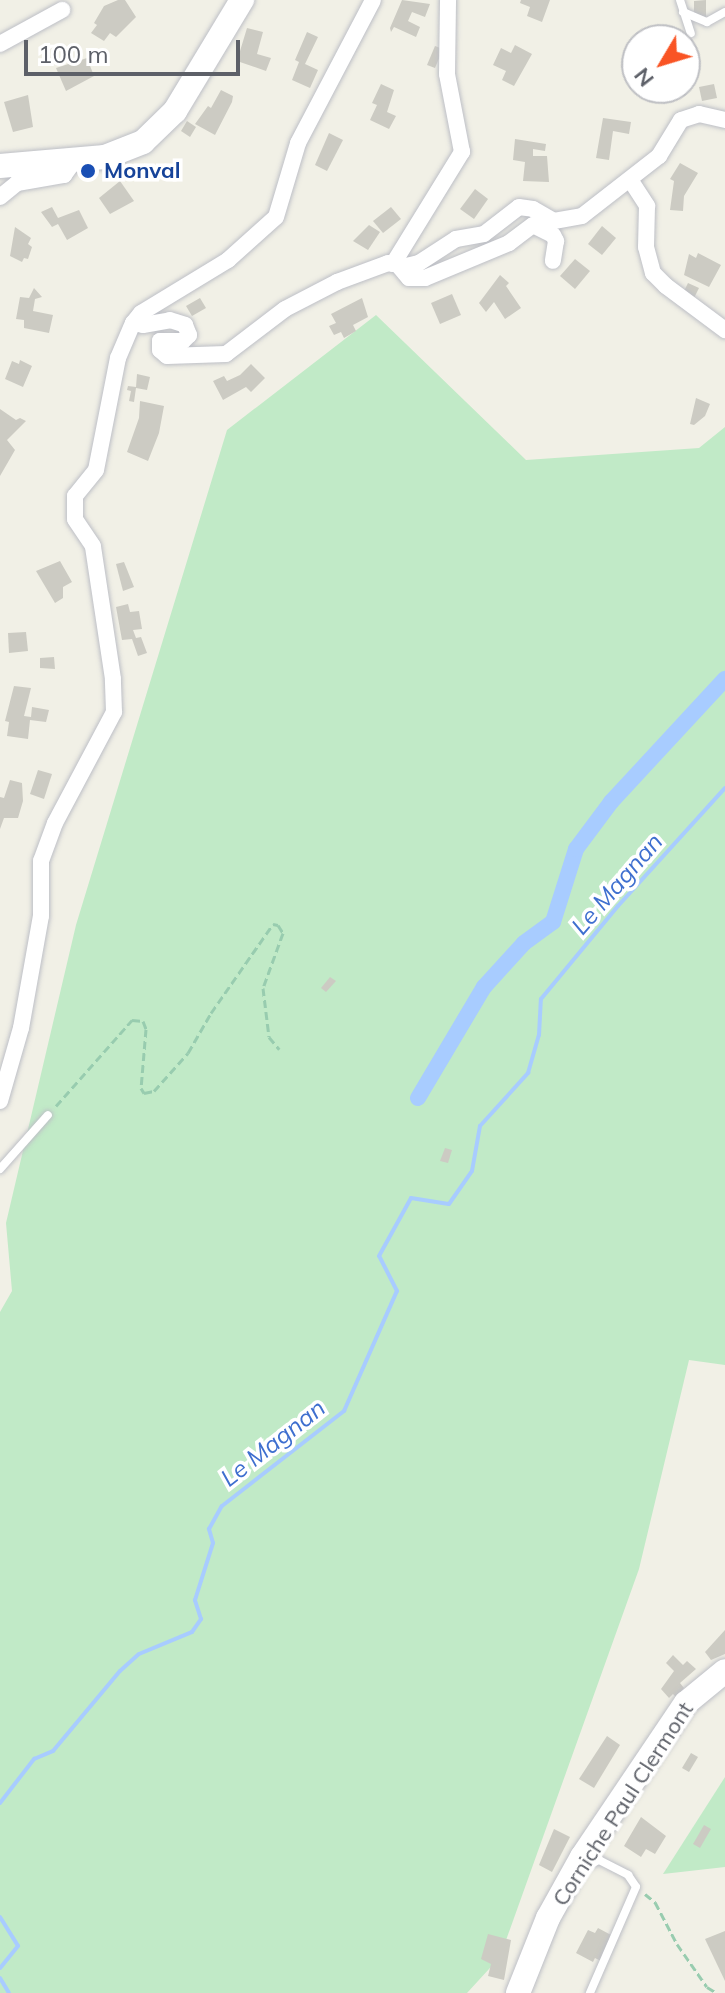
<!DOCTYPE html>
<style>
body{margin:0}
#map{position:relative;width:725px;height:1993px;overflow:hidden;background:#f1f0e6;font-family:Mulish,sans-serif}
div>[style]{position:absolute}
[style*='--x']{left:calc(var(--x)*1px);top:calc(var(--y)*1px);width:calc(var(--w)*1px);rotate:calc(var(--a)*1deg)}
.green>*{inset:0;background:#c1eac7}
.stream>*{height:4px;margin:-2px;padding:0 2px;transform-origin:2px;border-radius:2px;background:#a8ccff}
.canal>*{height:16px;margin:-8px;padding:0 8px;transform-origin:8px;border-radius:8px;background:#a8ccff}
.building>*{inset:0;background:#cccbc3}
.path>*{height:3px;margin-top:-1.5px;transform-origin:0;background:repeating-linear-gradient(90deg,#98ccaf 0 8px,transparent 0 12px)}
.roads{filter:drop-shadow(0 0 2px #bdbfc6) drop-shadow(0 0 2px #bdbfc6)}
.lane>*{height:8px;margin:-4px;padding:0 4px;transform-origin:4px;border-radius:4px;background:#fff}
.street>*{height:16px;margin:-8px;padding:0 8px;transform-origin:8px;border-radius:8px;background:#fff}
.secondary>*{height:24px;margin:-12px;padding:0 12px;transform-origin:12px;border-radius:12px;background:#fff}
.dots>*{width:22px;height:22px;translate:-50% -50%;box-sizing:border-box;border:4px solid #fff;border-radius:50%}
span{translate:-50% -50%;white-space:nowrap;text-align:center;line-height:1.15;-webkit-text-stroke:7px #fff;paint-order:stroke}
.transit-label{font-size:22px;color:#164399;font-weight:700}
.left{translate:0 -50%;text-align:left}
.street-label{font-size:22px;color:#5d6068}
.water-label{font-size:24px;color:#3e6fcf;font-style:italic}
.north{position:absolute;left:621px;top:24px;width:80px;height:80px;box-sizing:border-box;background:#fff;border:2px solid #bebfc3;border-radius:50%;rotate:232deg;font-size:22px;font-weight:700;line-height:32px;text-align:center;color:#5d6068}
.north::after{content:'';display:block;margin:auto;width:28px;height:36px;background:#f95424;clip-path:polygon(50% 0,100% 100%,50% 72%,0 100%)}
.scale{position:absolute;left:24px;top:40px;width:216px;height:36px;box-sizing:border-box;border:4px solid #5d6068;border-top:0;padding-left:10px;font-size:24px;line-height:28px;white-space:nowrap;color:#5d6068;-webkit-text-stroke:6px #fff;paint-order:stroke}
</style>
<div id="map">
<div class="green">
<div style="clip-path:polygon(376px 315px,526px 460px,699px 448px,725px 427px,725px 1365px,689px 1360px,639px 1569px,500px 1957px,467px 1993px,0 1993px,0 1312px,12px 1291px,6px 1223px,76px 925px,227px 430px)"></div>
<div style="clip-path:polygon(725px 1777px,725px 1867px,663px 1874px)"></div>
</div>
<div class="stream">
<div style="--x:0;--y:1803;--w:56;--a:-52.3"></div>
<div style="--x:34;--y:1759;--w:21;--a:-23"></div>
<div style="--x:53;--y:1751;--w:104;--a:-50.1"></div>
<div style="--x:120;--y:1671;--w:25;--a:-42"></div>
<div style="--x:139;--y:1654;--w:57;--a:-22.5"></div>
<div style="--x:192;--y:1632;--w:16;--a:-55"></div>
<div style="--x:201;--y:1619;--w:20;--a:-108"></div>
<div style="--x:195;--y:1600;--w:60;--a:-72.5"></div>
<div style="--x:213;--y:1543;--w:15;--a:-106"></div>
<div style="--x:209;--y:1529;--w:26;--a:-61"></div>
<div style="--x:222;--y:1506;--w:155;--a:-37.9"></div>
<div style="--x:344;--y:1411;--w:131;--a:-66.2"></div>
<div style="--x:397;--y:1291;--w:39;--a:-117"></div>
<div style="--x:379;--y:1256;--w:66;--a:-61.1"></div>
<div style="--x:411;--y:1198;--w:38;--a:9"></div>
<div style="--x:449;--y:1204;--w:40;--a:-55.1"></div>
<div style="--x:472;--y:1171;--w:46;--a:-79.9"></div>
<div style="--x:480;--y:1126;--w:72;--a:-47.8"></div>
<div style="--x:528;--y:1073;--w:40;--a:-74"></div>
<div style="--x:539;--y:1035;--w:36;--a:-87"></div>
<div style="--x:541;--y:999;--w:121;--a:-50.4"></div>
<div style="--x:618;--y:906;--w:159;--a:-47.8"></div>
<div style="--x:0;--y:1917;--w:34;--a:58"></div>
<div style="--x:18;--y:1946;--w:28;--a:129"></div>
<div style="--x:0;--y:1978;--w:17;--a:59"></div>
</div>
<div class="canal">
<div style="--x:418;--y:1098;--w:129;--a:-59.3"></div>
<div style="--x:484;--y:987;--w:59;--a:-47.7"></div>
<div style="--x:524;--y:943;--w:36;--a:-36"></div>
<div style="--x:553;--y:922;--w:77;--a:-72.5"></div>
<div style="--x:576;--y:849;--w:59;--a:-53.3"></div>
<div style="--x:611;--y:802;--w:168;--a:-47.2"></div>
</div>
<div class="building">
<div style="clip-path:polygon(118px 0,125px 0,136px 17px,116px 37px,110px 33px,104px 41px,91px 33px,97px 25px,94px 23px,104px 6px)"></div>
<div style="clip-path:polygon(402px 0,430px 4px,425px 17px,412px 12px,408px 21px,420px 27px,416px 37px,394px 27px,391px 32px,390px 28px)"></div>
<div style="clip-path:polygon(521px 0,550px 0,542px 22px,527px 16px,530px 7px,520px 3px)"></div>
<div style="clip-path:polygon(706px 0,706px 17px,694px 14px,694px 1px)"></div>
<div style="clip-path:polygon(247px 28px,263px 32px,257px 54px,271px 58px,266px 71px,237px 61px)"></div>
<div style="clip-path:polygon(307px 32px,318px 37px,305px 64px,318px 70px,310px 88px,292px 80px,299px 62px,295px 60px)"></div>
<div style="clip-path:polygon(515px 45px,532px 54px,514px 86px,502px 80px,506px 71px,493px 65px,501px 48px,511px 53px)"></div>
<div style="clip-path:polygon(435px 46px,443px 49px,435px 68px,427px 65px)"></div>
<div style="clip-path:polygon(87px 58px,94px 76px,66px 91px,56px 68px)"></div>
<div style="clip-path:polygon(381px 84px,394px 90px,387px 112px,396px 116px,389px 129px,370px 120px,377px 105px,372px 103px)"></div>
<div style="clip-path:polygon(714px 84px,717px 98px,702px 101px,699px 87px)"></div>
<div style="clip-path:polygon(221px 90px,233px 96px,232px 102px,215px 135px,195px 124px,208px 106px,211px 108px)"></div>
<div style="clip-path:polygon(28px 95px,33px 127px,13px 132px,4px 102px)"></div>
<div style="clip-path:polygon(603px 118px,631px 122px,629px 134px,613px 131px,609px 160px,596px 158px)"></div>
<div style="clip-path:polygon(187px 121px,196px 127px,190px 137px,181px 131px)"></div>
<div style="clip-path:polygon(329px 133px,343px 140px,327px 171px,315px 165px)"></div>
<div style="clip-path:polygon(515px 139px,546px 144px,545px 151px,533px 149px,533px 156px,547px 156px,549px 182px,523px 181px,525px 162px,513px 160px)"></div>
<div style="clip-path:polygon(680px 163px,698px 173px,684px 196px,683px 211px,670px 210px,674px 181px,670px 179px)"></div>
<div style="clip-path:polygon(120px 181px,134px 201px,110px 214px,99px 198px)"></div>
<div style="clip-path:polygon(475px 189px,488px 199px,474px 219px,460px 209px)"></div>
<div style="clip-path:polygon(52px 207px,58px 218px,79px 210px,88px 228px,67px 240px,58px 224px,52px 227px,41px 212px)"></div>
<div style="clip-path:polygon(391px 207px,401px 219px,383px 233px,373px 221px)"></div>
<div style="clip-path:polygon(369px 225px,380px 232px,368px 250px,353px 241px)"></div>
<div style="clip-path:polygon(602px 226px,616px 238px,602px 255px,588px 244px)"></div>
<div style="clip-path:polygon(15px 227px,31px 238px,28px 244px,32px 247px,28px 259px,24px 258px,22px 262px,10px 256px)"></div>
<div style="clip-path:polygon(698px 253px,721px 265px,709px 287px,684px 275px,689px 254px,696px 258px)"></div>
<div style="clip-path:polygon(575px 259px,590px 271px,575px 289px,560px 276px)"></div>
<div style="clip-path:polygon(500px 275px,509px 283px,506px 286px,521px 308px,505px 319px,494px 302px,486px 312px,479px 303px)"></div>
<div style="clip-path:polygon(688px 283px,699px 288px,694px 298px,683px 293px)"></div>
<div style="clip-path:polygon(34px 288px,42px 297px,35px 299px,33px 311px,53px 315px,49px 333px,24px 328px,24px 320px,16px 319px,20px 297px,29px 298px)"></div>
<div style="clip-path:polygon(452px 294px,461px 315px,440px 324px,431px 303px)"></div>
<div style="clip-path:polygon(200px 298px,206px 308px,192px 316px,186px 306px)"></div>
<div style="clip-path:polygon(362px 298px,368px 317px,353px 325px,356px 331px,344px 338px,341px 332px,334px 335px,329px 326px,336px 323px,331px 314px)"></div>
<div style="clip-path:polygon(20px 360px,32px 366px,23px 387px,5px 379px,12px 361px,19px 364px)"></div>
<div style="clip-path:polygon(251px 364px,265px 378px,251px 392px,246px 387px,223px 400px,213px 381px,224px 376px,227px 381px,240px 375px)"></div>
<div style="clip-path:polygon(137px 374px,150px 377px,147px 390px,136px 388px,134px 402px,129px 401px,131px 391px,127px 390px,128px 386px,136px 387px)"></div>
<div style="clip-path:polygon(696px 398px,710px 404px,705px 416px,694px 425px,690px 424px)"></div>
<div style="clip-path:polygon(140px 401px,164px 406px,159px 433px,148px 461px,127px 452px,139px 418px)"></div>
<div style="clip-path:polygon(0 409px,16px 420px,20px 418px,26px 421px,7px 440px,15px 450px,0 476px)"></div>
<div style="clip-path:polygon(60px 561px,72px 582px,63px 587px,63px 598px,55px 603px,36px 571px)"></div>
<div style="clip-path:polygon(124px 562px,134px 587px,123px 591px,116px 564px)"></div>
<div style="clip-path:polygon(128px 604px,130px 612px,139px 611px,142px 629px,133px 630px,136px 638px,141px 637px,147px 653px,138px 656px,132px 639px,122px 640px,116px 607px)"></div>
<div style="clip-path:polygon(26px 632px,28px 651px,9px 653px,8px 633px)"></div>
<div style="clip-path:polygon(54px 657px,55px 669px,40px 668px,40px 658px)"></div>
<div style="clip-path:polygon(14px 686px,31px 688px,24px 716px,31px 717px,32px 707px,49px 710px,46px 722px,30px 720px,28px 739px,7px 736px,9px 722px,5px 721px)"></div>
<div style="clip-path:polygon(38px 770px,52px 774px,44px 799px,30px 794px)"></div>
<div style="clip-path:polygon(10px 780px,22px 783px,23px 801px,18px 818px,4px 818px,0 829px,0 797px,4px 798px)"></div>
<div style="clip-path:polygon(330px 977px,336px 981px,326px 992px,321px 988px)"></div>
<div style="clip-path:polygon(445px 1148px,452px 1150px,448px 1163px,440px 1161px)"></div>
<div style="clip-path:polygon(725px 1630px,725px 1654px,711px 1660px,705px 1652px)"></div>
<div style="clip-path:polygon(673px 1655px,683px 1665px,687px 1661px,696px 1669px,680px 1683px,684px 1688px,676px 1697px,673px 1694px,669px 1698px,661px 1689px,674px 1671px,666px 1663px)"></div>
<div style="clip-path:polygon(607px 1736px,620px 1745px,594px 1788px,579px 1779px)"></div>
<div style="clip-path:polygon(691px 1753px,698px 1757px,689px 1772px,682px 1768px)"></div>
<div style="clip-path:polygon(641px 1817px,666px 1836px,655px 1854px,646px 1849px,641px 1857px,624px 1846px)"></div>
<div style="clip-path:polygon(704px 1825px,711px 1829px,700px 1848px,693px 1844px)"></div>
<div style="clip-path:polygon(554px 1829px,570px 1837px,552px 1872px,539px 1865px)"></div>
<div style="clip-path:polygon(598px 1928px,611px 1935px,601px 1961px,595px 1958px,593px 1962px,576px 1953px,588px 1930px,595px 1933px)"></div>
<div style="clip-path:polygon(725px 1931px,725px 1981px,705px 1939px)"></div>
<div style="clip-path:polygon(488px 1934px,511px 1940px,504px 1980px,488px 1976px,491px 1964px,481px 1959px)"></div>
</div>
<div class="path">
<div style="--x:56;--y:1106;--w:115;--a:-48.5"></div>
<div style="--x:132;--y:1020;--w:11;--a:5"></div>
<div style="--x:143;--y:1021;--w:9;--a:69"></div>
<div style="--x:146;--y:1029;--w:59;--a:94.8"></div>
<div style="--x:141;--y:1088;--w:6;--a:59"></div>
<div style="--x:144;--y:1093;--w:10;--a:-11"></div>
<div style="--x:154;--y:1091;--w:51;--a:-48.2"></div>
<div style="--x:188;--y:1053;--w:46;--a:-60.1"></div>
<div style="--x:211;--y:1013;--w:108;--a:-55.1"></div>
<div style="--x:273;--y:924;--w:5;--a:11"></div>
<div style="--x:278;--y:925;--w:9;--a:58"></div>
<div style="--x:283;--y:933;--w:59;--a:110"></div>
<div style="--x:263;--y:988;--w:49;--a:83"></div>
<div style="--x:269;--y:1037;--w:16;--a:50"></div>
<div style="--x:645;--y:1894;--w:13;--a:39"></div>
<div style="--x:655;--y:1902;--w:47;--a:62.4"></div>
<div style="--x:677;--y:1944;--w:52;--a:55.1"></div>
<div style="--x:707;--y:1987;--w:12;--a:31"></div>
</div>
<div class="roads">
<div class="lane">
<div style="--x:680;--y:0;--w:35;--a:72"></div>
<div style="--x:683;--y:12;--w:26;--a:23"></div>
<div style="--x:707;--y:22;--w:21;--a:-29"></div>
<div style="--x:0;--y:1169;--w:72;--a:-48.4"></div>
<div style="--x:585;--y:1867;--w:16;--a:-27"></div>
<div style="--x:599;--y:1860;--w:33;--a:27"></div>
<div style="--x:628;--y:1875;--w:14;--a:56"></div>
<div style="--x:636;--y:1887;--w:116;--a:113.5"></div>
</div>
<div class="street">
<div style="--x:0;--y:44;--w:71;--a:-28.7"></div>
<div style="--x:631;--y:181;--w:30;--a:57"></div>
<div style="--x:647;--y:206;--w:41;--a:91.4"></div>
<div style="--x:646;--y:247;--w:27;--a:75"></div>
<div style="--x:653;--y:273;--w:18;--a:45"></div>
<div style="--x:666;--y:286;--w:74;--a:36.7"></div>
<div style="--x:0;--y:197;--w:22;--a:-39"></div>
<div style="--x:17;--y:183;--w:48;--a:-9.7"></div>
<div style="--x:64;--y:175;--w:17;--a:-54"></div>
<div style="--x:393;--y:264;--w:132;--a:-58.4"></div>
<div style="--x:462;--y:152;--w:79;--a:-100.9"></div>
<div style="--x:447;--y:74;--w:74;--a:-89.2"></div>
<div style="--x:398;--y:265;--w:17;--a:50"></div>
<div style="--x:409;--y:278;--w:16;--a:0"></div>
<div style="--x:425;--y:278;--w:91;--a:-22.6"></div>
<div style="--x:509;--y:243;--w:30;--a:-37"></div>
<div style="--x:533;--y:225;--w:22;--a:27"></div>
<div style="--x:553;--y:235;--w:7;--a:63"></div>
<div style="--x:556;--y:241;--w:20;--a:99"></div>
<div style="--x:133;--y:323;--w:10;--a:11"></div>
<div style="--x:143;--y:325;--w:27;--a:-10"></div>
<div style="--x:170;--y:320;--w:16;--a:18"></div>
<div style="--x:185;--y:325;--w:11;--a:68"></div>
<div style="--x:189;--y:335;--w:8;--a:135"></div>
<div style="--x:183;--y:341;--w:23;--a:180"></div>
<div style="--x:160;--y:341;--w:9;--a:90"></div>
<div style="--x:160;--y:350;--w:9;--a:41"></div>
<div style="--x:167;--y:356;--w:59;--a:-1.9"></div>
<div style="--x:226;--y:354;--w:74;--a:-37.3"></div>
<div style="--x:285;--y:309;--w:59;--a:-27.4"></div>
<div style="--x:337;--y:282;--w:54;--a:-20.4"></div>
<div style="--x:388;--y:263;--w:18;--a:9"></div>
<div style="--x:406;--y:266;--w:13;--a:-13"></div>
<div style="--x:419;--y:263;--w:44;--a:-33"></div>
<div style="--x:456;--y:239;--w:28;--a:-10"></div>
<div style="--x:484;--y:234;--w:44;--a:-37.6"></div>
<div style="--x:519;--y:207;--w:14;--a:8"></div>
<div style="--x:533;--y:209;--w:24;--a:30"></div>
<div style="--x:554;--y:221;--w:28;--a:-10"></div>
<div style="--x:582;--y:216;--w:98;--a:-37.9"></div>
<div style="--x:659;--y:156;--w:42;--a:-58.6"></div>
<div style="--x:681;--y:120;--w:19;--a:-18"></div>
<div style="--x:699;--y:114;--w:27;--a:13"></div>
<div style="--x:0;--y:1101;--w:76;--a:-74"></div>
<div style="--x:21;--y:1028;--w:114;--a:-79.9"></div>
<div style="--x:41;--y:916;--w:55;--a:-90"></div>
<div style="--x:41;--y:861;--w:40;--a:-69.8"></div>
<div style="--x:55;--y:823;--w:126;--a:-62"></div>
<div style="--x:114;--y:712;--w:33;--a:-92"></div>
<div style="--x:113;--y:679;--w:134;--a:-98.6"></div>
<div style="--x:93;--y:546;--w:32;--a:-124"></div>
<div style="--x:75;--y:519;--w:23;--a:-90"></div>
<div style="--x:75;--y:496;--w:33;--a:-51"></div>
<div style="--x:96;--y:470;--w:114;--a:-78.9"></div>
<div style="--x:118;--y:358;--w:38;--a:-67"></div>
<div style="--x:133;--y:323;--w:13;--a:-51"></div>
<div style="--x:141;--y:313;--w:102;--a:-31.3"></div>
<div style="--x:228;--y:260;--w:64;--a:-41.9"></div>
<div style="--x:276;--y:217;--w:77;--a:-73.4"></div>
<div style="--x:298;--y:143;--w:161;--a:-62.3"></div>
</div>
<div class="secondary">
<div style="--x:0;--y:166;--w:105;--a:-4.9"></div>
<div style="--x:105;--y:157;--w:41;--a:-21.5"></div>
<div style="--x:143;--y:142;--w:45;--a:-44.1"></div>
<div style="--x:175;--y:111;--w:130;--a:-58.9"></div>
<div style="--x:518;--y:1993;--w:81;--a:-68.2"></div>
<div style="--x:548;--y:1918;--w:70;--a:-60.9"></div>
<div style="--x:582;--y:1857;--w:186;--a:-56"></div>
<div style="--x:686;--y:1703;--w:50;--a:-39.4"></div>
</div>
</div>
<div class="dots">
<div style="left:88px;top:171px;background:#1a4fb4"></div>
</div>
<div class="transit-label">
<span class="left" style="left:104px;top:171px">Monval</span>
</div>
<div class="street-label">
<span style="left:623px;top:1804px;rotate:-57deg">Corniche Paul Clermont</span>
</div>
<div class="water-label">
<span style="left:617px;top:884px;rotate:-49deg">Le Magnan</span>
<span style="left:273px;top:1443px;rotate:-38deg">Le Magnan</span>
</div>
<div class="north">N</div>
<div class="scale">100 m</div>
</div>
